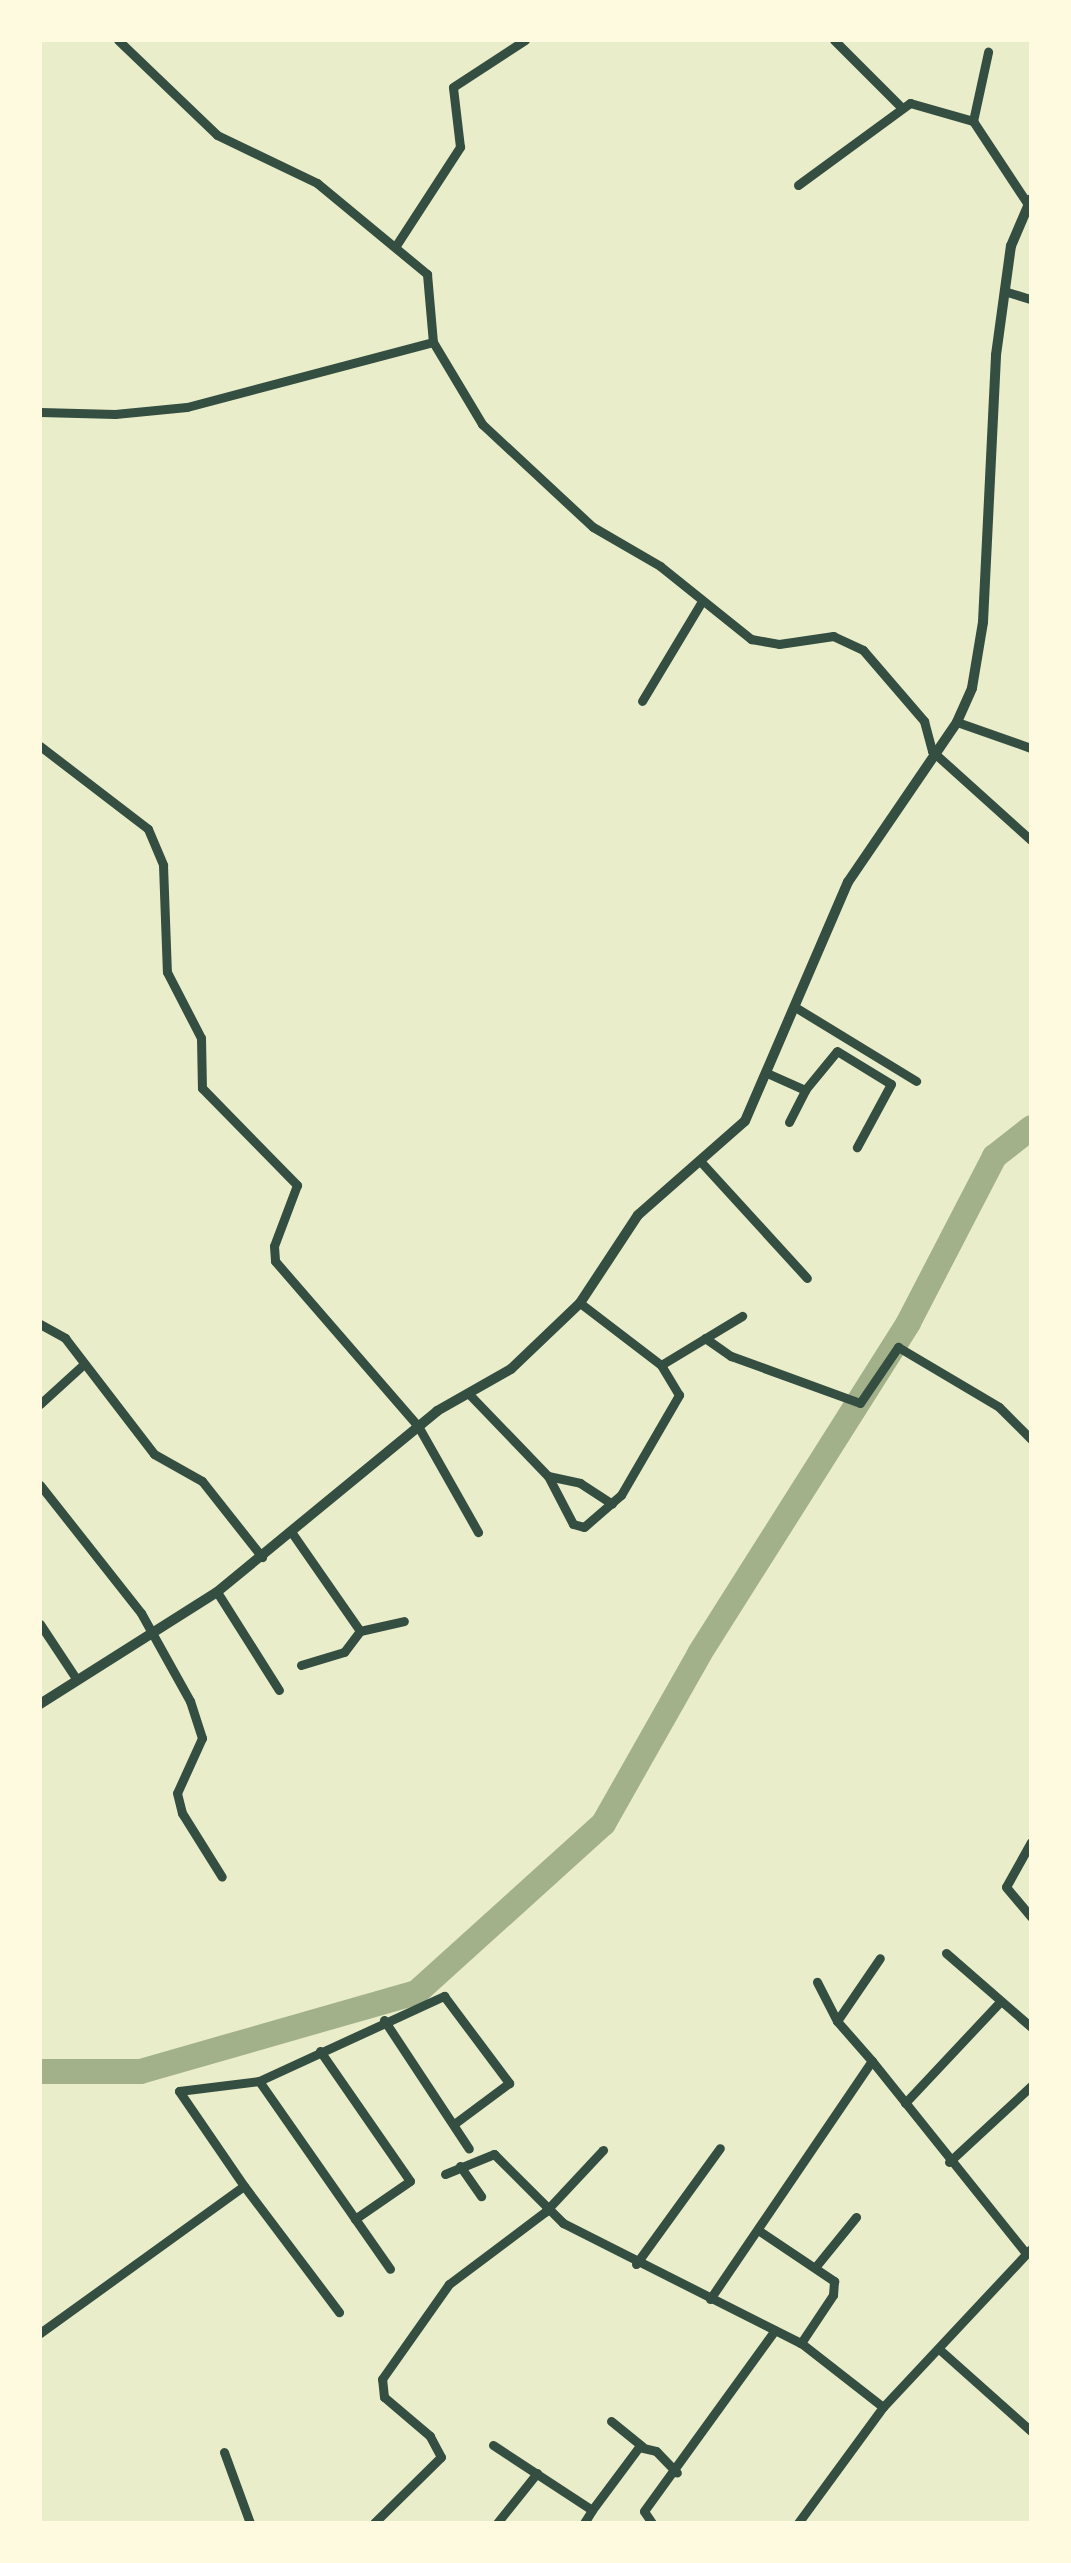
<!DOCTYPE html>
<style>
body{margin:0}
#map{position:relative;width:1071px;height:2563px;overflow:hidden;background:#e9edc9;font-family:"Golos Text",sans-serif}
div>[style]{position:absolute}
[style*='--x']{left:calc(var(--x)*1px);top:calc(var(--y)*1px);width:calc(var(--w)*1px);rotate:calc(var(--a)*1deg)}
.river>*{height:25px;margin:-12.5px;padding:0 12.5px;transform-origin:12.5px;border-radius:12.5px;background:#a3b18a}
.minor>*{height:9px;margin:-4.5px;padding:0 4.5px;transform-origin:4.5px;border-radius:4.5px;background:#344e41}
.tertiary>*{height:10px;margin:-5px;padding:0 5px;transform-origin:5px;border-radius:5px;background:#344e41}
span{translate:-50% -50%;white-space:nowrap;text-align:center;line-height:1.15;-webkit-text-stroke:10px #fefae0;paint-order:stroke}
.frame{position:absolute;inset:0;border:42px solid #fefae0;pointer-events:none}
</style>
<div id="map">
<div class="river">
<div style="--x:40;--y:2071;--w:100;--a:0"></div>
<div style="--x:140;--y:2071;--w:287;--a:-16"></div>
<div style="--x:416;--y:1992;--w:252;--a:-42.1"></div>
<div style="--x:603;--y:1823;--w:195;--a:-60.5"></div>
<div style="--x:699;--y:1653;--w:391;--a:-57.7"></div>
<div style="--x:908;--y:1322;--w:187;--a:-62.6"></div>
<div style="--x:994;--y:1156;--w:47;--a:-38.1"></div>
</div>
<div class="minor">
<div style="--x:118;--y:40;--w:137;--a:43.8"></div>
<div style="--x:217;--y:135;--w:111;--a:25.6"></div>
<div style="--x:317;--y:183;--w:143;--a:39.6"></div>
<div style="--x:427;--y:274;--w:68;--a:85"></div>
<div style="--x:433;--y:342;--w:96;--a:59.1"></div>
<div style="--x:482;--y:424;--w:151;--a:42.9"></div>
<div style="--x:593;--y:527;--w:78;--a:30.2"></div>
<div style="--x:660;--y:566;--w:117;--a:38.7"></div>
<div style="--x:751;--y:639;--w:28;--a:10"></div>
<div style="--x:779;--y:644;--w:55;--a:-8.4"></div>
<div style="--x:833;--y:636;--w:33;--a:25"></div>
<div style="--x:863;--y:650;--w:94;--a:49.3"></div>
<div style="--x:924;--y:721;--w:31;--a:75"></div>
<div style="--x:932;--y:751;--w:133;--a:42"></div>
<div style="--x:834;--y:40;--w:93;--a:45"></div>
<div style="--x:973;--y:121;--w:71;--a:-77.7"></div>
<div style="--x:798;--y:185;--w:139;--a:-36.2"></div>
<div style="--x:910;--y:103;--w:66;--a:15.9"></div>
<div style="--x:973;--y:121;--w:98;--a:56.6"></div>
<div style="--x:397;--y:244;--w:116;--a:-57"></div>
<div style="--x:460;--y:147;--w:60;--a:-96.7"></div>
<div style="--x:453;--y:87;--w:86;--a:-33.1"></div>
<div style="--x:1004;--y:291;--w:28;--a:17"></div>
<div style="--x:40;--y:412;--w:75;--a:1.5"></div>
<div style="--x:115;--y:414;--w:72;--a:-5.6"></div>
<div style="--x:187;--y:407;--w:254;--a:-14.8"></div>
<div style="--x:642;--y:701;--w:114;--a:-59"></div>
<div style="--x:957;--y:722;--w:78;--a:19.4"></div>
<div style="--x:40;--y:746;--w:136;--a:37.5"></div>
<div style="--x:148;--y:829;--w:39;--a:67"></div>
<div style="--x:163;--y:865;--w:107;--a:87.9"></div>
<div style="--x:167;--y:972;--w:74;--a:62.7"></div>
<div style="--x:201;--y:1038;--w:50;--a:88.9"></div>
<div style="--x:202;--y:1088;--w:136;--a:45.6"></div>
<div style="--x:297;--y:1185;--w:65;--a:110.7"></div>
<div style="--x:274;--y:1246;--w:15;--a:86"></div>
<div style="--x:275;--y:1261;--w:218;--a:49.1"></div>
<div style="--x:418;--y:1426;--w:122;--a:60.5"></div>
<div style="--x:795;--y:1007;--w:142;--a:31.4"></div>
<div style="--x:767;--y:1073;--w:42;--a:24.1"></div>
<div style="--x:805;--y:1090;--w:50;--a:-50.6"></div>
<div style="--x:837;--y:1051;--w:63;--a:31.4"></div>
<div style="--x:891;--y:1084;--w:72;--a:118.4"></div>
<div style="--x:789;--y:1122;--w:36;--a:-63"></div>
<div style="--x:701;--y:1162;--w:157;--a:47.6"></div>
<div style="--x:40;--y:1324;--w:29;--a:29"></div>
<div style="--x:65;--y:1338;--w:146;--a:52.5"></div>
<div style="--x:154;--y:1454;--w:55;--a:29.4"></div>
<div style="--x:202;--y:1481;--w:97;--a:51.7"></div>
<div style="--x:705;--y:1338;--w:32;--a:35"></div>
<div style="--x:731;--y:1356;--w:137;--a:20"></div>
<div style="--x:860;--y:1403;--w:68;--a:-55.8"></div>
<div style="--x:898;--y:1347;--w:117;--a:30.7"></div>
<div style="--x:999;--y:1407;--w:45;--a:45"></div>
<div style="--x:661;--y:1365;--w:95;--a:-31.2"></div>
<div style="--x:468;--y:1393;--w:115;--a:46.1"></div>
<div style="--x:548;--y:1476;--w:54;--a:62.5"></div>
<div style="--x:573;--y:1524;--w:11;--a:15"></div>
<div style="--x:584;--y:1527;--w:49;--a:-40.9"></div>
<div style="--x:621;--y:1495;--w:116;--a:-59.9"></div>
<div style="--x:679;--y:1395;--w:35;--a:-121"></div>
<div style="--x:661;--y:1365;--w:102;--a:-142.6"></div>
<div style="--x:40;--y:1404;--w:59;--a:-42.3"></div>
<div style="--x:548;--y:1476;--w:33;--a:12"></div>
<div style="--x:580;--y:1483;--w:38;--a:33"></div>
<div style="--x:40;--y:1485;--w:163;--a:51.7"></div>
<div style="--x:141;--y:1613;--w:101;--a:60.9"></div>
<div style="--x:190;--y:1701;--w:39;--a:72"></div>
<div style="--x:202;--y:1738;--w:60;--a:114.4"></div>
<div style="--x:177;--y:1793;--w:21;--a:76"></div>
<div style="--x:182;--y:1813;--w:75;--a:58"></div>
<div style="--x:292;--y:1533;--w:119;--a:55.2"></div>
<div style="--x:360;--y:1631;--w:26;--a:127"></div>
<div style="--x:344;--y:1652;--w:45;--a:163.2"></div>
<div style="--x:217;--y:1592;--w:116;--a:57.7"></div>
<div style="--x:40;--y:1624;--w:67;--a:56.5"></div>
<div style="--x:360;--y:1631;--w:45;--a:-12.8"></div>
<div style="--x:1031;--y:1842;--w:51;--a:119.1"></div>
<div style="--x:1006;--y:1887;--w:39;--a:50"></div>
<div style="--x:946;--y:1953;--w:113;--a:41"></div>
<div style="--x:384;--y:2020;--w:154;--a:56.6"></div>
<div style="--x:837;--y:2021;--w:76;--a:-55.7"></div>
<div style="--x:320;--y:2051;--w:158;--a:55.3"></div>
<div style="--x:410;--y:2181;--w:67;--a:145.4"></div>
<div style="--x:872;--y:2061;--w:246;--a:51.3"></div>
<div style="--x:259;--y:2081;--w:229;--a:55.1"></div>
<div style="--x:905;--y:2103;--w:137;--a:-46.8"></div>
<div style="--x:949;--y:2162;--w:112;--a:-42.8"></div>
<div style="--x:460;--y:2166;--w:37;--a:55"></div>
<div style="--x:445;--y:2174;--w:53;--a:-22.2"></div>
<div style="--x:494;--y:2154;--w:98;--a:45"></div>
<div style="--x:563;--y:2223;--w:267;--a:26.8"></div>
<div style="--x:801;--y:2343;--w:104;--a:38"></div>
<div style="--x:244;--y:2186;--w:158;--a:53"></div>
<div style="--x:758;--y:2230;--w:92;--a:33.9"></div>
<div style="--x:834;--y:2281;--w:14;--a:94"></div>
<div style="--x:833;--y:2295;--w:58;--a:123.7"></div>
<div style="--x:636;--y:2264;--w:143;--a:-54.1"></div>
<div style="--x:817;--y:2265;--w:62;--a:-50.9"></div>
<div style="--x:710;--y:2299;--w:288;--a:-55.8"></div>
<div style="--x:872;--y:2061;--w:53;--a:-131.2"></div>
<div style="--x:837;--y:2021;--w:44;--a:-117.1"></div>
<div style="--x:40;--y:2333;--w:251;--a:-35.8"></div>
<div style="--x:244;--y:2186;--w:115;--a:-124.4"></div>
<div style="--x:179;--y:2091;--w:81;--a:-7.1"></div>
<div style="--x:259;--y:2081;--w:204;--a:-24.7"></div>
<div style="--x:444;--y:1996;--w:109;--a:53.2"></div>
<div style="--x:509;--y:2083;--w:69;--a:143.3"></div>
<div style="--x:939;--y:2349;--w:123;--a:41.7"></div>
<div style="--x:611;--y:2421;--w:40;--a:39"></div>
<div style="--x:493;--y:2445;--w:118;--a:33.3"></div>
<div style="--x:592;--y:2510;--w:79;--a:-53.3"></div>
<div style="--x:639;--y:2447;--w:17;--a:13"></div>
<div style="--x:656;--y:2451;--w:30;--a:46"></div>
<div style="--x:224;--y:2452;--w:76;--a:69.9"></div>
<div style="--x:374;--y:2523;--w:94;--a:-44.6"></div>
<div style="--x:441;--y:2457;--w:24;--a:-118"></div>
<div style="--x:430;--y:2436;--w:60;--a:-139.7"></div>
<div style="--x:384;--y:2397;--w:18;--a:-96"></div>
<div style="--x:382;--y:2379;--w:116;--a:-54.8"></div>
<div style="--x:449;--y:2284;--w:120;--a:-36.9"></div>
<div style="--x:545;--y:2212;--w:85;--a:-46.9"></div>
<div style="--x:497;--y:2523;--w:64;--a:-51.3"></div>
<div style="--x:584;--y:2523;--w:15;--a:-58"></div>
<div style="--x:652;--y:2523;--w:14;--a:-124"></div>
<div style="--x:644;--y:2511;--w:223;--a:-54.1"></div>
<div style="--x:798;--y:2523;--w:144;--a:-53.8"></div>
<div style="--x:883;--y:2407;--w:216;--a:-46.9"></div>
</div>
<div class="tertiary">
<div style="--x:40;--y:1704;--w:209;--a:-32.3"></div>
<div style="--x:217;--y:1592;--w:285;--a:-39.4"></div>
<div style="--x:437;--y:1411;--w:85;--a:-29.6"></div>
<div style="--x:511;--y:1369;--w:95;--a:-43.7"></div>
<div style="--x:580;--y:1303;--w:105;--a:-56.6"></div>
<div style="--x:638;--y:1215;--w:142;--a:-41.3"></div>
<div style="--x:745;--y:1121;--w:260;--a:-66.7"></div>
<div style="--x:848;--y:882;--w:194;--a:-55.7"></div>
<div style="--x:957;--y:722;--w:37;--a:-66"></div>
<div style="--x:972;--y:688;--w:67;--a:-80.5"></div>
<div style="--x:983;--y:622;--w:267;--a:-87.2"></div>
<div style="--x:996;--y:355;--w:110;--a:-82.2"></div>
<div style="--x:1011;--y:246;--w:51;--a:-66.9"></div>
</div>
<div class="frame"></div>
</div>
